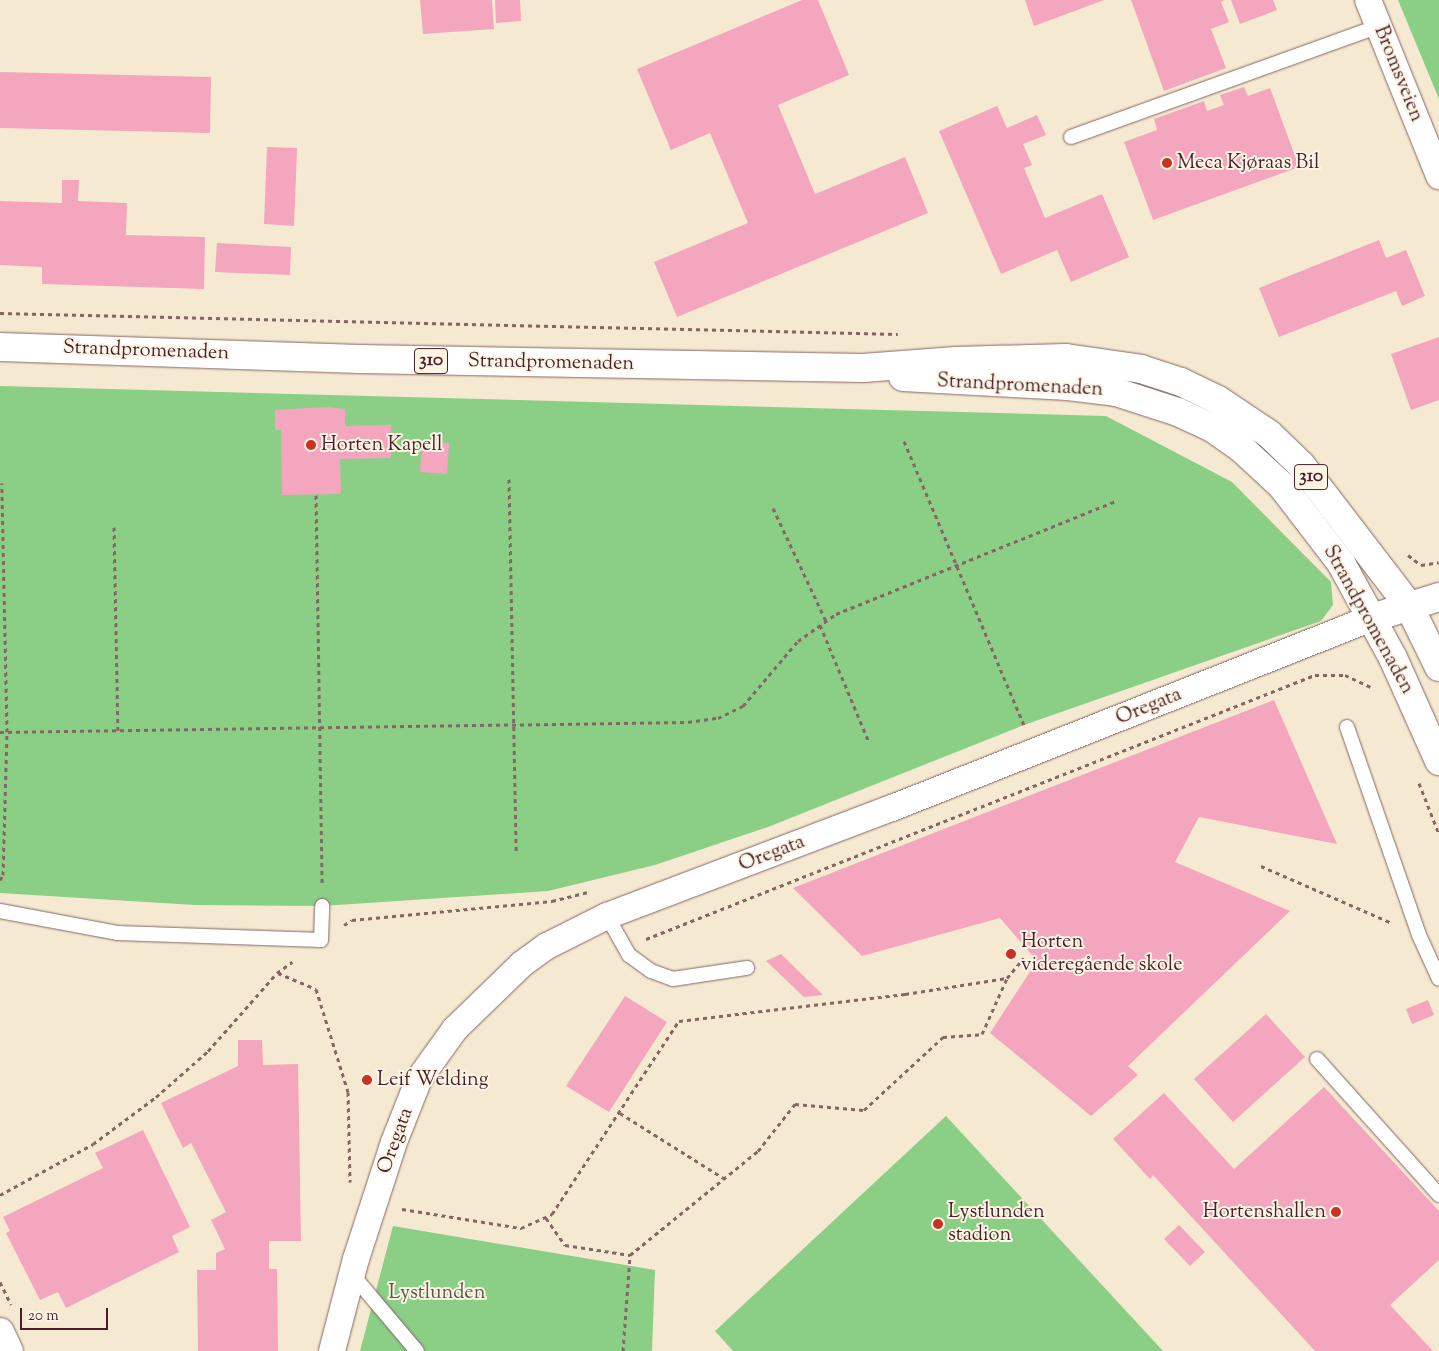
<!DOCTYPE html>
<meta charset="utf-8">
<style>
body{margin:0}
#map{position:relative;width:1439px;height:1351px;overflow:hidden;background:#f5ead1;font-family:"Sorts Mill Goudy",serif}
div>[style]{position:absolute}
[style*='--x']{left:calc(var(--x)*1px);top:calc(var(--y)*1px);width:calc(var(--w)*1px);rotate:calc(var(--a)*1deg)}
.green>*{inset:0;background:#8bce86}
.building>*{inset:0;background:#f3a6be}
.path>*{height:3px;margin-top:-1.5px;transform-origin:0;background:repeating-linear-gradient(90deg,#866665 0 4px,transparent 0 8px)}
.roads{filter:drop-shadow(0 0 1px #866665) drop-shadow(0 0 1px #866665)}
.lane>*{height:14px;margin:-7px;padding:0 7px;transform-origin:7px;border-radius:7px;background:#fff}
.street>*{height:26px;margin:-13px;padding:0 13px;transform-origin:13px;border-radius:13px;background:#fff}
.secondary>*{height:28px;margin:-14px;padding:0 14px;transform-origin:14px;border-radius:14px;background:#fff}
.primary>*{height:28px;margin:-14px;padding:0 14px;transform-origin:14px;border-radius:14px;background:#fff}
.dots>*{width:14px;height:14px;translate:-50% -50%;box-sizing:border-box;border:2px solid #fcf5e5;border-radius:50%}
span{translate:-50% -50%;white-space:nowrap;text-align:center;line-height:1.15;-webkit-text-stroke:4px #fcf5e5;paint-order:stroke}
.shield-label span{padding:1px 4px;background:#fcf5e5;border:1px solid;border-radius:4px;-webkit-text-stroke-width:0}
.shield-label{font-size:19px;color:#4a1f2b;font-weight:700}
.street-label{font-size:20px;color:#4a1f2b}
.poi-label{font-size:20px;color:#4a1f2b}
.left{translate:0 -50%;text-align:left}
.right{translate:-100% -50%;text-align:right}
.park-label{font-size:20px;color:#5e5446}
.scale{position:absolute;left:20px;top:1308px;width:88px;height:22px;box-sizing:border-box;border:2px solid #4a1f2b;border-top:0;padding-left:6px;font-size:15px;line-height:18px;white-space:nowrap;color:#4a1f2b;-webkit-text-stroke:4px #fcf5e5;paint-order:stroke}
</style>
<div id="map">
<div class="green">
<div style="clip-path:polygon(1398px 0,1439px 0,1439px 99px)"></div>
<div style="clip-path:polygon(0 386px,1106px 416px,1232px 482px,1331px 582px,1333px 605px,1321px 621px,1024px 725px,768px 827px,655px 865px,548px 891px,322px 906px,195px 905px,0 893px)"></div>
<div style="clip-path:polygon(946px 1116px,1163px 1351px,733px 1351px,715px 1331px)"></div>
<div style="clip-path:polygon(393px 1226px,655px 1270px,652px 1351px,360px 1351px)"></div>
</div>
<div class="building">
<div style="clip-path:polygon(420px 0,492px 0,494px 29px,423px 34px)"></div>
<div style="clip-path:polygon(495px 0,520px 0,521px 21px,496px 23px)"></div>
<div style="clip-path:polygon(802px 0,818px 0,849px 75px,778px 105px,815px 194px,905px 157px,928px 213px,677px 317px,654px 262px,748px 223px,710px 133px,671px 150px,637px 69px)"></div>
<div style="clip-path:polygon(1025px 0,1104px 0,1034px 26px)"></div>
<div style="clip-path:polygon(1131px 0,1225px 0,1221px 2px,1229px 22px,1211px 29px,1226px 68px,1164px 91px)"></div>
<div style="clip-path:polygon(1231px 0,1273px 0,1277px 10px,1240px 24px)"></div>
<div style="clip-path:polygon(0 72px,211px 77px,210px 133px,0 128px)"></div>
<div style="clip-path:polygon(1244px 87px,1248px 96px,1270px 88px,1299px 167px,1153px 220px,1124px 142px,1157px 130px,1154px 119px,1204px 101px,1207px 111px,1224px 105px,1220px 95px)"></div>
<div style="clip-path:polygon(997px 106px,1007px 128px,1037px 115px,1046px 135px,1023px 144px,1032px 165px,1024px 168px,1045px 218px,1102px 194px,1129px 257px,1071px 282px,1057px 250px,1001px 274px,939px 131px)"></div>
<div style="clip-path:polygon(267px 147px,297px 148px,294px 226px,264px 224px)"></div>
<div style="clip-path:polygon(62px 180px,79px 180px,78px 201px,127px 203px,126px 235px,205px 237px,204px 289px,42px 284px,42px 267px,0 265px,0 201px,62px 203px)"></div>
<div style="clip-path:polygon(1379px 240px,1386px 258px,1406px 250px,1425px 296px,1402px 306px,1396px 291px,1279px 337px,1259px 288px)"></div>
<div style="clip-path:polygon(217px 243px,291px 247px,290px 275px,215px 272px)"></div>
<div style="clip-path:polygon(1439px 337px,1439px 400px,1411px 410px,1391px 354px)"></div>
<div style="clip-path:polygon(326px 407px,345px 409px,345px 426px,391px 425px,391px 458px,340px 459px,341px 494px,282px 495px,281px 430px,275px 430px,275px 410px)"></div>
<div style="clip-path:polygon(422px 441px,449px 443px,447px 474px,420px 472px)"></div>
<div style="clip-path:polygon(1274px 700px,1337px 844px,1199px 817px,1175px 862px,1290px 911px,1128px 1066px,1138px 1075px,1091px 1116px,990px 1033px,1037px 961px,1000px 918px,862px 956px,793px 888px)"></div>
<div style="clip-path:polygon(781px 954px,823px 995px,804px 997px,766px 961px)"></div>
<div style="clip-path:polygon(625px 996px,667px 1022px,609px 1112px,566px 1086px)"></div>
<div style="clip-path:polygon(1428px 1000px,1434px 1015px,1412px 1024px,1406px 1009px)"></div>
<div style="clip-path:polygon(1266px 1014px,1305px 1057px,1233px 1122px,1194px 1079px)"></div>
<div style="clip-path:polygon(238px 1040px,262px 1040px,263px 1065px,298px 1064px,301px 1241px,269px 1241px,269px 1269px,277px 1269px,278px 1351px,198px 1351px,197px 1270px,216px 1270px,216px 1253px,225px 1249px,211px 1220px,226px 1212px,191px 1143px,183px 1148px,161px 1103px,238px 1066px)"></div>
<div style="clip-path:polygon(1324px 1087px,1439px 1211px,1439px 1260px,1390px 1305px,1433px 1351px,1315px 1351px,1153px 1175px,1150px 1179px,1113px 1139px,1164px 1093px,1234px 1169px)"></div>
<div style="clip-path:polygon(143px 1130px,190px 1227px,172px 1236px,179px 1252px,66px 1308px,58px 1292px,40px 1300px,6px 1233px,10px 1231px,3px 1217px,103px 1168px,95px 1153px)"></div>
<div style="clip-path:polygon(1179px 1225px,1205px 1252px,1190px 1266px,1164px 1239px)"></div>
</div>
<div class="path">
<div style="--x:0;--y:313;--w:898;--a:1.34"></div>
<div style="--x:904;--y:441;--w:311;--a:67.1"></div>
<div style="--x:509;--y:479;--w:373;--a:88.9"></div>
<div style="--x:316;--y:495;--w:391;--a:89.1"></div>
<div style="--x:773;--y:508;--w:125;--a:64.9"></div>
<div style="--x:114;--y:527;--w:204;--a:88.9"></div>
<div style="--x:1408;--y:555;--w:16;--a:38"></div>
<div style="--x:1421;--y:565;--w:18;--a:-9"></div>
<div style="--x:820;--y:625;--w:125;--a:67.3"></div>
<div style="--x:0;--y:732;--w:688;--a:-0.83"></div>
<div style="--x:688;--y:722;--w:30;--a:-8"></div>
<div style="--x:718;--y:718;--w:28;--a:-26"></div>
<div style="--x:743;--y:706;--w:85;--a:-49.8"></div>
<div style="--x:798;--y:641;--w:47;--a:-35.4"></div>
<div style="--x:836;--y:614;--w:304;--a:-22"></div>
<div style="--x:1419;--y:783;--w:55;--a:68.6"></div>
<div style="--x:1261;--y:866;--w:143;--a:23.5"></div>
<div style="--x:0;--y:880;--w:6;--a:-59"></div>
<div style="--x:3;--y:875;--w:143;--a:-88.4"></div>
<div style="--x:7;--y:732;--w:249;--a:-91.2"></div>
<div style="--x:344;--y:925;--w:9;--a:-32"></div>
<div style="--x:352;--y:920;--w:201;--a:-5.4"></div>
<div style="--x:552;--y:901;--w:36;--a:-14"></div>
<div style="--x:646;--y:939;--w:719;--a:-21.54"></div>
<div style="--x:1315;--y:675;--w:30;--a:0"></div>
<div style="--x:1345;--y:675;--w:31;--a:25"></div>
<div style="--x:278;--y:973;--w:41;--a:22.8"></div>
<div style="--x:316;--y:989;--w:108;--a:72.7"></div>
<div style="--x:348;--y:1092;--w:90;--a:88.7"></div>
<div style="--x:620;--y:1113;--w:124;--a:32.2"></div>
<div style="--x:0;--y:1195;--w:106;--a:-28.7"></div>
<div style="--x:93;--y:1144;--w:79;--a:-36.7"></div>
<div style="--x:156;--y:1097;--w:69;--a:-41.5"></div>
<div style="--x:208;--y:1051;--w:104;--a:-48.5"></div>
<div style="--x:277;--y:973;--w:19;--a:-36"></div>
<div style="--x:402;--y:1209;--w:121;--a:9.1"></div>
<div style="--x:521;--y:1228;--w:34;--a:-24"></div>
<div style="--x:552;--y:1214;--w:231;--a:-56.7"></div>
<div style="--x:679;--y:1021;--w:228;--a:-6.8"></div>
<div style="--x:905;--y:994;--w:103;--a:-8.9"></div>
<div style="--x:1007;--y:978;--w:26;--a:-50"></div>
<div style="--x:546;--y:1218;--w:33;--a:55"></div>
<div style="--x:565;--y:1245;--w:66;--a:8.7"></div>
<div style="--x:630;--y:1255;--w:165;--a:-39.1"></div>
<div style="--x:758;--y:1151;--w:60;--a:-51.8"></div>
<div style="--x:795;--y:1104;--w:69;--a:5"></div>
<div style="--x:864;--y:1110;--w:108;--a:-42.7"></div>
<div style="--x:943;--y:1037;--w:39;--a:-4"></div>
<div style="--x:982;--y:1034;--w:61;--a:-65.9"></div>
<div style="--x:0;--y:1282;--w:25;--a:64"></div>
<div style="--x:623;--y:1351;--w:96;--a:-85.8"></div>
</div>
<div class="roads">
<div class="lane">
<div style="--x:1071;--y:137;--w:327;--a:-19.8"></div>
<div style="--x:1347;--y:727;--w:220;--a:70.9"></div>
<div style="--x:1419;--y:935;--w:48;--a:65.6"></div>
<div style="--x:0;--y:911;--w:119;--a:10.6"></div>
<div style="--x:117;--y:933;--w:204;--a:2"></div>
<div style="--x:321;--y:940;--w:34;--a:-88"></div>
<div style="--x:607;--y:916;--w:45;--a:60.6"></div>
<div style="--x:629;--y:955;--w:27;--a:36"></div>
<div style="--x:651;--y:971;--w:23;--a:20"></div>
<div style="--x:673;--y:979;--w:75;--a:-8.5"></div>
<div style="--x:1317;--y:1059;--w:183;--a:48.1"></div>
<div style="--x:351;--y:1273;--w:102;--a:49.8"></div>
</div>
<div class="street">
<div style="--x:1368;--y:0;--w:190;--a:68"></div>
<div style="--x:332;--y:1351;--w:95;--a:-75.4"></div>
<div style="--x:356;--y:1259;--w:123;--a:-72"></div>
<div style="--x:394;--y:1142;--w:68;--a:-68.4"></div>
<div style="--x:419;--y:1079;--w:62;--a:-54.2"></div>
<div style="--x:455;--y:1029;--w:93;--a:-44.1"></div>
<div style="--x:522;--y:964;--w:31;--a:-36"></div>
<div style="--x:547;--y:946;--w:67;--a:-26.6"></div>
<div style="--x:607;--y:916;--w:305;--a:-20.8"></div>
<div style="--x:892;--y:808;--w:516;--a:-21.6"></div>
</div>
<div class="secondary">
<div style="--x:1372;--y:618;--w:70;--a:-17.4"></div>
<div style="--x:0;--y:1332;--w:21;--a:65"></div>
</div>
<div class="primary">
<div style="--x:0;--y:347;--w:359;--a:1.9"></div>
<div style="--x:359;--y:359;--w:504;--a:1.02"></div>
<div style="--x:863;--y:368;--w:93;--a:-4.3"></div>
<div style="--x:956;--y:361;--w:110;--a:-1.6"></div>
<div style="--x:1066;--y:358;--w:76;--a:8.3"></div>
<div style="--x:1141;--y:369;--w:42;--a:18"></div>
<div style="--x:1181;--y:382;--w:41;--a:25.9"></div>
<div style="--x:1218;--y:400;--w:61;--a:33.7"></div>
<div style="--x:1269;--y:434;--w:45;--a:44.1"></div>
<div style="--x:1301;--y:465;--w:178;--a:52.5"></div>
<div style="--x:1409;--y:606;--w:68;--a:63.8"></div>
<div style="--x:903;--y:377;--w:165;--a:3.1"></div>
<div style="--x:1068;--y:386;--w:48;--a:7.1"></div>
<div style="--x:1116;--y:392;--w:65;--a:17.9"></div>
<div style="--x:1178;--y:412;--w:40;--a:25"></div>
<div style="--x:1214;--y:429;--w:33;--a:35"></div>
<div style="--x:1241;--y:448;--w:56;--a:42.8"></div>
<div style="--x:1282;--y:486;--w:97;--a:52.5"></div>
<div style="--x:1341;--y:563;--w:108;--a:61.3"></div>
<div style="--x:1393;--y:658;--w:113;--a:65.9"></div>
</div>
</div>
<div class="dots">
<div style="left:1167px;top:163px;background:#c8321e"></div>
<div style="left:311px;top:445px;background:#c8321e"></div>
<div style="left:1011px;top:954px;background:#c8321e"></div>
<div style="left:367px;top:1080px;background:#c8321e"></div>
<div style="left:1336px;top:1212px;background:#c8321e"></div>
<div style="left:938px;top:1224px;background:#c8321e"></div>
</div>
<div class="shield-label">
<span style="left:431px;top:361px">310</span>
<span style="left:1311px;top:477px">310</span>
</div>
<div class="street-label">
<span style="left:1398px;top:74px;rotate:68deg">Bromsveien</span>
<span style="left:146px;top:351px;rotate:2deg">Strandpromenaden</span>
<span style="left:551px;top:363px;rotate:1deg">Strandpromenaden</span>
<span style="left:1020px;top:386px;rotate:3deg">Strandpromenaden</span>
<span style="left:1368px;top:620px;rotate:61deg">Strandpromenaden</span>
<span style="left:1149px;top:707px;rotate:-22deg">Oregata</span>
<span style="left:772px;top:854px;rotate:-21deg">Oregata</span>
<span style="left:396px;top:1141px;rotate:-70deg">Oregata</span>
</div>
<div class="poi-label">
<span class="left" style="left:1177px;top:163px">Meca Kjøraas Bil</span>
<span class="left" style="left:321px;top:445px">Horten Kapell</span>
<span class="left" style="left:1021px;top:954px">Horten<br>videregående skole</span>
<span class="left" style="left:377px;top:1080px">Leif Welding</span>
<span class="left" style="left:948px;top:1224px">Lystlunden<br>stadion</span>
<span class="right" style="left:1326px;top:1212px">Hortenshallen</span>
</div>
<div class="park-label">
<span style="left:437px;top:1293px">Lystlunden</span>
</div>
<div class="scale">20 m</div>
</div>
